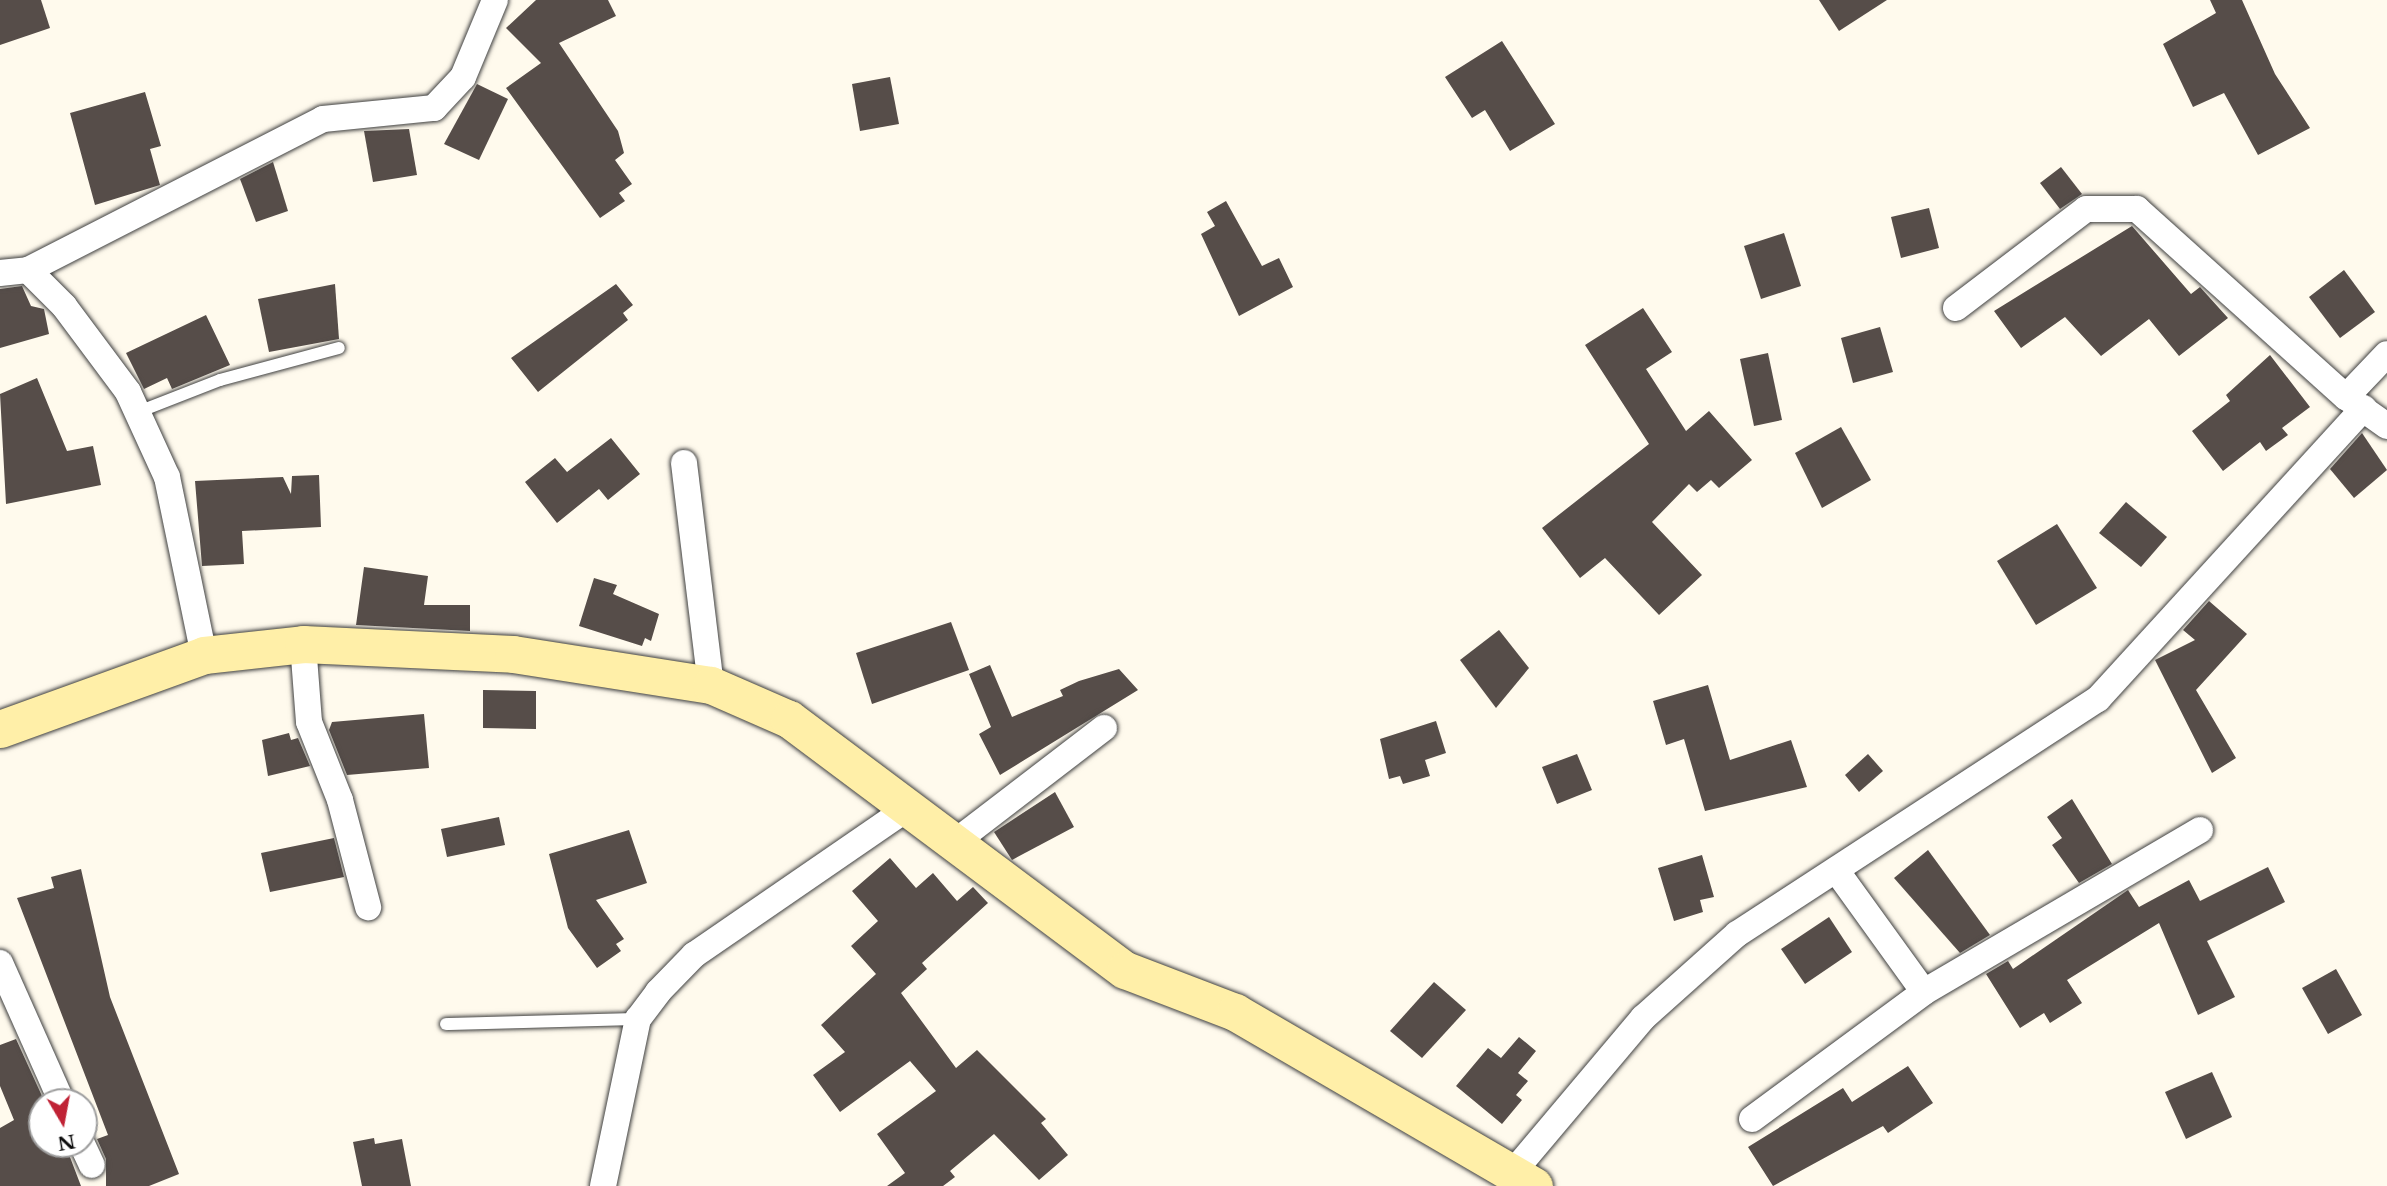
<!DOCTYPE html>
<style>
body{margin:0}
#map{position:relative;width:2387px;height:1186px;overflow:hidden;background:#fffaed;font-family:"Libre Baskerville",serif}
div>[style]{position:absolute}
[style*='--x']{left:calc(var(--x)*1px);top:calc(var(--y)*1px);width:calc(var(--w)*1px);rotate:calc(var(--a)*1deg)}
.building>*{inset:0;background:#564d49}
.roads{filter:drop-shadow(0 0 2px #404040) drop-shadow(0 0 2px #404040)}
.service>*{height:12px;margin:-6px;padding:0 6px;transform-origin:6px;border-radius:6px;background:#fff}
.minor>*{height:26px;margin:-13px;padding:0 13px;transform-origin:13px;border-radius:13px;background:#fff}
.secondary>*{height:37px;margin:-18.5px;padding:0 18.5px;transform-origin:18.5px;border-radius:18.5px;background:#ffefa8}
span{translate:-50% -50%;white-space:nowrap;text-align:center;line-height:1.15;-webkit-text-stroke:7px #fff;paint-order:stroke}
.north{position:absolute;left:28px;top:1088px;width:70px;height:70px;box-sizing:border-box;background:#fff;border:2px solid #9e9e9e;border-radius:50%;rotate:170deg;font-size:19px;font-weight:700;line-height:28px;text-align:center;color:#0d0d0d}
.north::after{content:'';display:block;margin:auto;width:24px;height:32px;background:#c02235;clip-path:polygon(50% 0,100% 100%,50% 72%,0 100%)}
</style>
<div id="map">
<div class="building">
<div style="clip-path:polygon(0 0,41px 0,50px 28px,0 45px)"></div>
<div style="clip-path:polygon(536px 0,608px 0,616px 16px,559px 43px,618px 131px,624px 153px,615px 160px,632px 184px,619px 193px,625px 201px,600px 218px,506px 88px,541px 63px,506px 28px)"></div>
<div style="clip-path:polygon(1819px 0,1887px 0,1839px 31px)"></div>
<div style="clip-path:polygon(2210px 0,2242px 0,2275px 74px,2310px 128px,2258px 155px,2224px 93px,2193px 107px,2163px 44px,2216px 13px)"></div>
<div style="clip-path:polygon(1502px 41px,1555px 124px,1510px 151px,1485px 110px,1472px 118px,1445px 77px)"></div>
<div style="clip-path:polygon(890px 77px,899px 124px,860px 131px,852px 84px)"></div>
<div style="clip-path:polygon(477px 84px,508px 99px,479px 160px,444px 144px)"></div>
<div style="clip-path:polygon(145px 92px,161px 146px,150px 149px,160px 185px,95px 205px,70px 113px)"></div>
<div style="clip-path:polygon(409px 129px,417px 175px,373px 182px,364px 131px)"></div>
<div style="clip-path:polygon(273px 162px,288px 211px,256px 222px,240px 179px)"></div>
<div style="clip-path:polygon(2061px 167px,2082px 194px,2060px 209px,2040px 183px)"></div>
<div style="clip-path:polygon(1226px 201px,1262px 266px,1279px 258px,1293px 287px,1239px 316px,1201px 234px,1215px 226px,1207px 212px)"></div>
<div style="clip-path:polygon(1929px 208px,1939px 248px,1901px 258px,1891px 217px)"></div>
<div style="clip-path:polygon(2132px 226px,2191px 294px,2200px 287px,2228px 318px,2179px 356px,2149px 319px,2101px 356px,2065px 317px,2021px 348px,1994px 311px)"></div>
<div style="clip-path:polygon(1784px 233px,1801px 286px,1761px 299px,1744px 246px)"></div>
<div style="clip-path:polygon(2344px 270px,2375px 312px,2340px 338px,2309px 297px)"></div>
<div style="clip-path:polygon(335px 284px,339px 339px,269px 352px,258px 299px)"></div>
<div style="clip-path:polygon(616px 284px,633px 305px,623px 313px,628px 320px,538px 392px,511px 358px)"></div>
<div style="clip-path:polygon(22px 286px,31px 306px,44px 309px,49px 334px,0 348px,0 289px)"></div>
<div style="clip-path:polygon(1643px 308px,1672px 352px,1646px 369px,1686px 431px,1709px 411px,1752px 460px,1719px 488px,1711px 480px,1697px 492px,1689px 484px,1652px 522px,1702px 575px,1659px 615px,1605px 558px,1580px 578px,1542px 528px,1649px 444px,1585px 345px)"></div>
<div style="clip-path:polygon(206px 315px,230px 365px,172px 389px,167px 378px,144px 389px,126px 353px)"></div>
<div style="clip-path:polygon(1880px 327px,1893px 372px,1853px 383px,1841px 338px)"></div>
<div style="clip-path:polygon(1768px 353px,1782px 420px,1754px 426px,1740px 359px)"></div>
<div style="clip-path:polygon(2270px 355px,2310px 407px,2282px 428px,2288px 435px,2266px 451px,2260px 442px,2223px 471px,2192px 431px,2230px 401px,2226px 395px)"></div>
<div style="clip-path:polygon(37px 378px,67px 451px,93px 446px,101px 485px,6px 504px,0 394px)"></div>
<div style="clip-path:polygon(1841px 427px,1871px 480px,1822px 508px,1795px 453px)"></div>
<div style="clip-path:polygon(2362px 433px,2387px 470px,2354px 498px,2330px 469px)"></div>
<div style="clip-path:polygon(611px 438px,640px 474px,608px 500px,599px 489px,557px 523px,525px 482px,555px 458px,567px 472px)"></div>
<div style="clip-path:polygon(319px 475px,321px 527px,242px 531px,244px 564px,202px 566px,195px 481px,283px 477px,291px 494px,292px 476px)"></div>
<div style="clip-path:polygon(2126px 502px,2167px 537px,2141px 567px,2099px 533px)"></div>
<div style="clip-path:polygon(2057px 524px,2097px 588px,2036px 625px,1997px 561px)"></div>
<div style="clip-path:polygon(364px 567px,428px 576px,424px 605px,470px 605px,470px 631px,356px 625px)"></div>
<div style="clip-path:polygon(594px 578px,617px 585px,613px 594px,659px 614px,651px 641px,645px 638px,642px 646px,579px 626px)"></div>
<div style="clip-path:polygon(2209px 601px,2247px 634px,2196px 690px,2236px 758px,2212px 773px,2155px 660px,2195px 640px,2183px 630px)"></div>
<div style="clip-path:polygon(951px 622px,969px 670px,872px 704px,856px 653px)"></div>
<div style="clip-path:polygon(1499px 630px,1529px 668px,1496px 708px,1460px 660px)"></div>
<div style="clip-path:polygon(990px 665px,1012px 717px,1063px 696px,1060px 690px,1079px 681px,1119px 669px,1138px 690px,1000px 775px,979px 734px,991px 727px,969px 674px)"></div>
<div style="clip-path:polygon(1708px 685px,1730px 760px,1791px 740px,1807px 787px,1705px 811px,1684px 739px,1666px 745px,1653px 701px)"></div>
<div style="clip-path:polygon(483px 690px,536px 691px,536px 729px,483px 728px)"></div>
<div style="clip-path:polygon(424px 714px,429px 768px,347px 775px,329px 730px,332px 722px)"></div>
<div style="clip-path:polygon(1436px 721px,1446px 753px,1425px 760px,1430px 776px,1403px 784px,1400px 776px,1389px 779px,1380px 739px)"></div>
<div style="clip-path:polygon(289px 733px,291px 740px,298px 738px,310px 766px,268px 776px,262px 740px)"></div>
<div style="clip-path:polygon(1577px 754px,1592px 790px,1557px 804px,1542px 767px)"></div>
<div style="clip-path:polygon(1868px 754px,1883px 771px,1859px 792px,1845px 775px)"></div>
<div style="clip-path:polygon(1055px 792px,1074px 827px,1012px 860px,994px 832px)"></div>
<div style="clip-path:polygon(2072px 799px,2112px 864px,2079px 883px,2052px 845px,2062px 838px,2047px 817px)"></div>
<div style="clip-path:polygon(499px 817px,505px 845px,447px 857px,441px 829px)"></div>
<div style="clip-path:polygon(629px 830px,647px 883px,596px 900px,624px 939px,616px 944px,621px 951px,597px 968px,568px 928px,549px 854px)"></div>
<div style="clip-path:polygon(334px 838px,344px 877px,270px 892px,261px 853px)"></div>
<div style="clip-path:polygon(1928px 850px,1990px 935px,1960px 953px,1894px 878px)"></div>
<div style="clip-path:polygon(1702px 855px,1714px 897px,1700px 900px,1703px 912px,1674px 921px,1658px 868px)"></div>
<div style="clip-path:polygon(890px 858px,916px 888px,933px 873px,957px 901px,973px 887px,988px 903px,922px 963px,927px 969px,901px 993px,956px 1068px,977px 1050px,1046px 1119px,1041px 1123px,1068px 1155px,1039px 1180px,994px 1134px,950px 1171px,955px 1177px,943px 1186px,887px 1186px,905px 1173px,877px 1134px,936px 1091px,910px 1061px,840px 1112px,813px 1075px,845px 1052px,821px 1025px,876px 974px,851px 946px,878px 921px,852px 891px)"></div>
<div style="clip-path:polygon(2268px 867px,2285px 902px,2207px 941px,2235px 997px,2198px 1015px,2159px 923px,2067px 980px,2082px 1003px,2050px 1023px,2044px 1013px,2020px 1028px,1986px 974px,2008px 961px,2013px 969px,2128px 890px,2139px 907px,2189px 880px,2200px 901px)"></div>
<div style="clip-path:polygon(81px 869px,110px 997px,179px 1174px,149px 1186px,106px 1186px,106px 1159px,97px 1139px,108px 1135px,17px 898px,54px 888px,51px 877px)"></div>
<div style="clip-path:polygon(1829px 917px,1852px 952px,1805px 984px,1781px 949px)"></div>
<div style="clip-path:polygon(2336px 969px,2362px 1015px,2328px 1034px,2302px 988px)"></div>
<div style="clip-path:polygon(1434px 982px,1466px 1010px,1422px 1058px,1390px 1031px)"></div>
<div style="clip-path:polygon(1519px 1037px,1536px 1051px,1518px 1073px,1528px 1081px,1516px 1095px,1522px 1100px,1502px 1124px,1456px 1086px,1488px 1048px,1501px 1058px)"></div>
<div style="clip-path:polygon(16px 1039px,42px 1096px,42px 1144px,65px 1144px,81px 1186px,0 1186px,0 1128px,14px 1120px,0 1086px,0 1045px)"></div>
<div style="clip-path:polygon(1908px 1066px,1933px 1103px,1888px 1133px,1883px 1126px,1773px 1186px,1748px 1147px,1843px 1088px,1852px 1102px)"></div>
<div style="clip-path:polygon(2212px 1072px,2232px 1117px,2186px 1139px,2165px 1092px)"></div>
<div style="clip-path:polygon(374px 1138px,375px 1144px,402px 1139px,411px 1186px,362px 1186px,353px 1142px)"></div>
</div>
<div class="roads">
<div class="service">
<div style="--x:138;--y:412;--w:88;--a:-21.3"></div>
<div style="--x:220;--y:380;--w:123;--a:-15.1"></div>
<div style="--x:446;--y:1024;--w:192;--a:-1.5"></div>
</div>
<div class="minor">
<div style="--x:28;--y:270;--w:331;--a:-27.1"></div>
<div style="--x:323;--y:119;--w:112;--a:-5.7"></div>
<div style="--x:434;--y:108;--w:42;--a:-46.9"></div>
<div style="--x:463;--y:77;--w:83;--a:-67.4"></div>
<div style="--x:0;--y:273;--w:28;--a:-6"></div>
<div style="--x:28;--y:270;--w:51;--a:45"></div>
<div style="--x:64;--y:306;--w:107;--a:53.3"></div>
<div style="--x:128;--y:392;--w:94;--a:65.4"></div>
<div style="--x:167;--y:477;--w:182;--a:78.3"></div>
<div style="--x:1956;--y:308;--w:163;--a:-37.3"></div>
<div style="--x:2086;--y:209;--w:51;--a:0"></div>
<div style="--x:2137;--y:209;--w:281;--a:42"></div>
<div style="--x:2346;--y:397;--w:50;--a:35.3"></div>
<div style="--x:2346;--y:397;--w:59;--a:-46.4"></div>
<div style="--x:684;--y:463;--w:224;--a:83.1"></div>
<div style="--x:303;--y:644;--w:78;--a:85.6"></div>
<div style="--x:309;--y:722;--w:84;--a:68.3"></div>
<div style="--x:340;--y:800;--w:111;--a:75.3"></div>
<div style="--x:954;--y:843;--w:189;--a:-37.5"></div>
<div style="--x:1836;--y:870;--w:150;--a:54.2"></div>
<div style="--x:0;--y:963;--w:152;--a:66"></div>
<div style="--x:1752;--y:1119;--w:214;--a:-36.4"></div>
<div style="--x:1924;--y:992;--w:320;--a:-30.4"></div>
<div style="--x:82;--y:1144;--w:23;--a:65"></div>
<div style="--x:1515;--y:1170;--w:199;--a:-49.9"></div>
<div style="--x:1643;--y:1018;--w:126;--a:-41.8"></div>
<div style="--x:1737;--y:934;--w:431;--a:-33.1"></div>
<div style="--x:2098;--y:699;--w:394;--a:-47.6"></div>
<div style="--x:603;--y:1186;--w:171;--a:-78.2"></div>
<div style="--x:638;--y:1019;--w:34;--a:-53"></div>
<div style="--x:658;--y:992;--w:52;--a:-45.8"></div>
<div style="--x:694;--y:955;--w:260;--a:-34.5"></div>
</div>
<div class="secondary">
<div style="--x:0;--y:729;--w:217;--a:-19.9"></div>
<div style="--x:204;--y:655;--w:100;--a:-6.3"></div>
<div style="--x:303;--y:644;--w:210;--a:2.7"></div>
<div style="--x:513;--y:654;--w:200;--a:8.9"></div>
<div style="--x:711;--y:685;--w:85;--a:23.6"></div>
<div style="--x:789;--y:719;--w:419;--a:36.8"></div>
<div style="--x:1125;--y:970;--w:118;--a:20.9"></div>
<div style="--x:1235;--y:1012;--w:346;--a:30.2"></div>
</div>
</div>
<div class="north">N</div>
</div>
